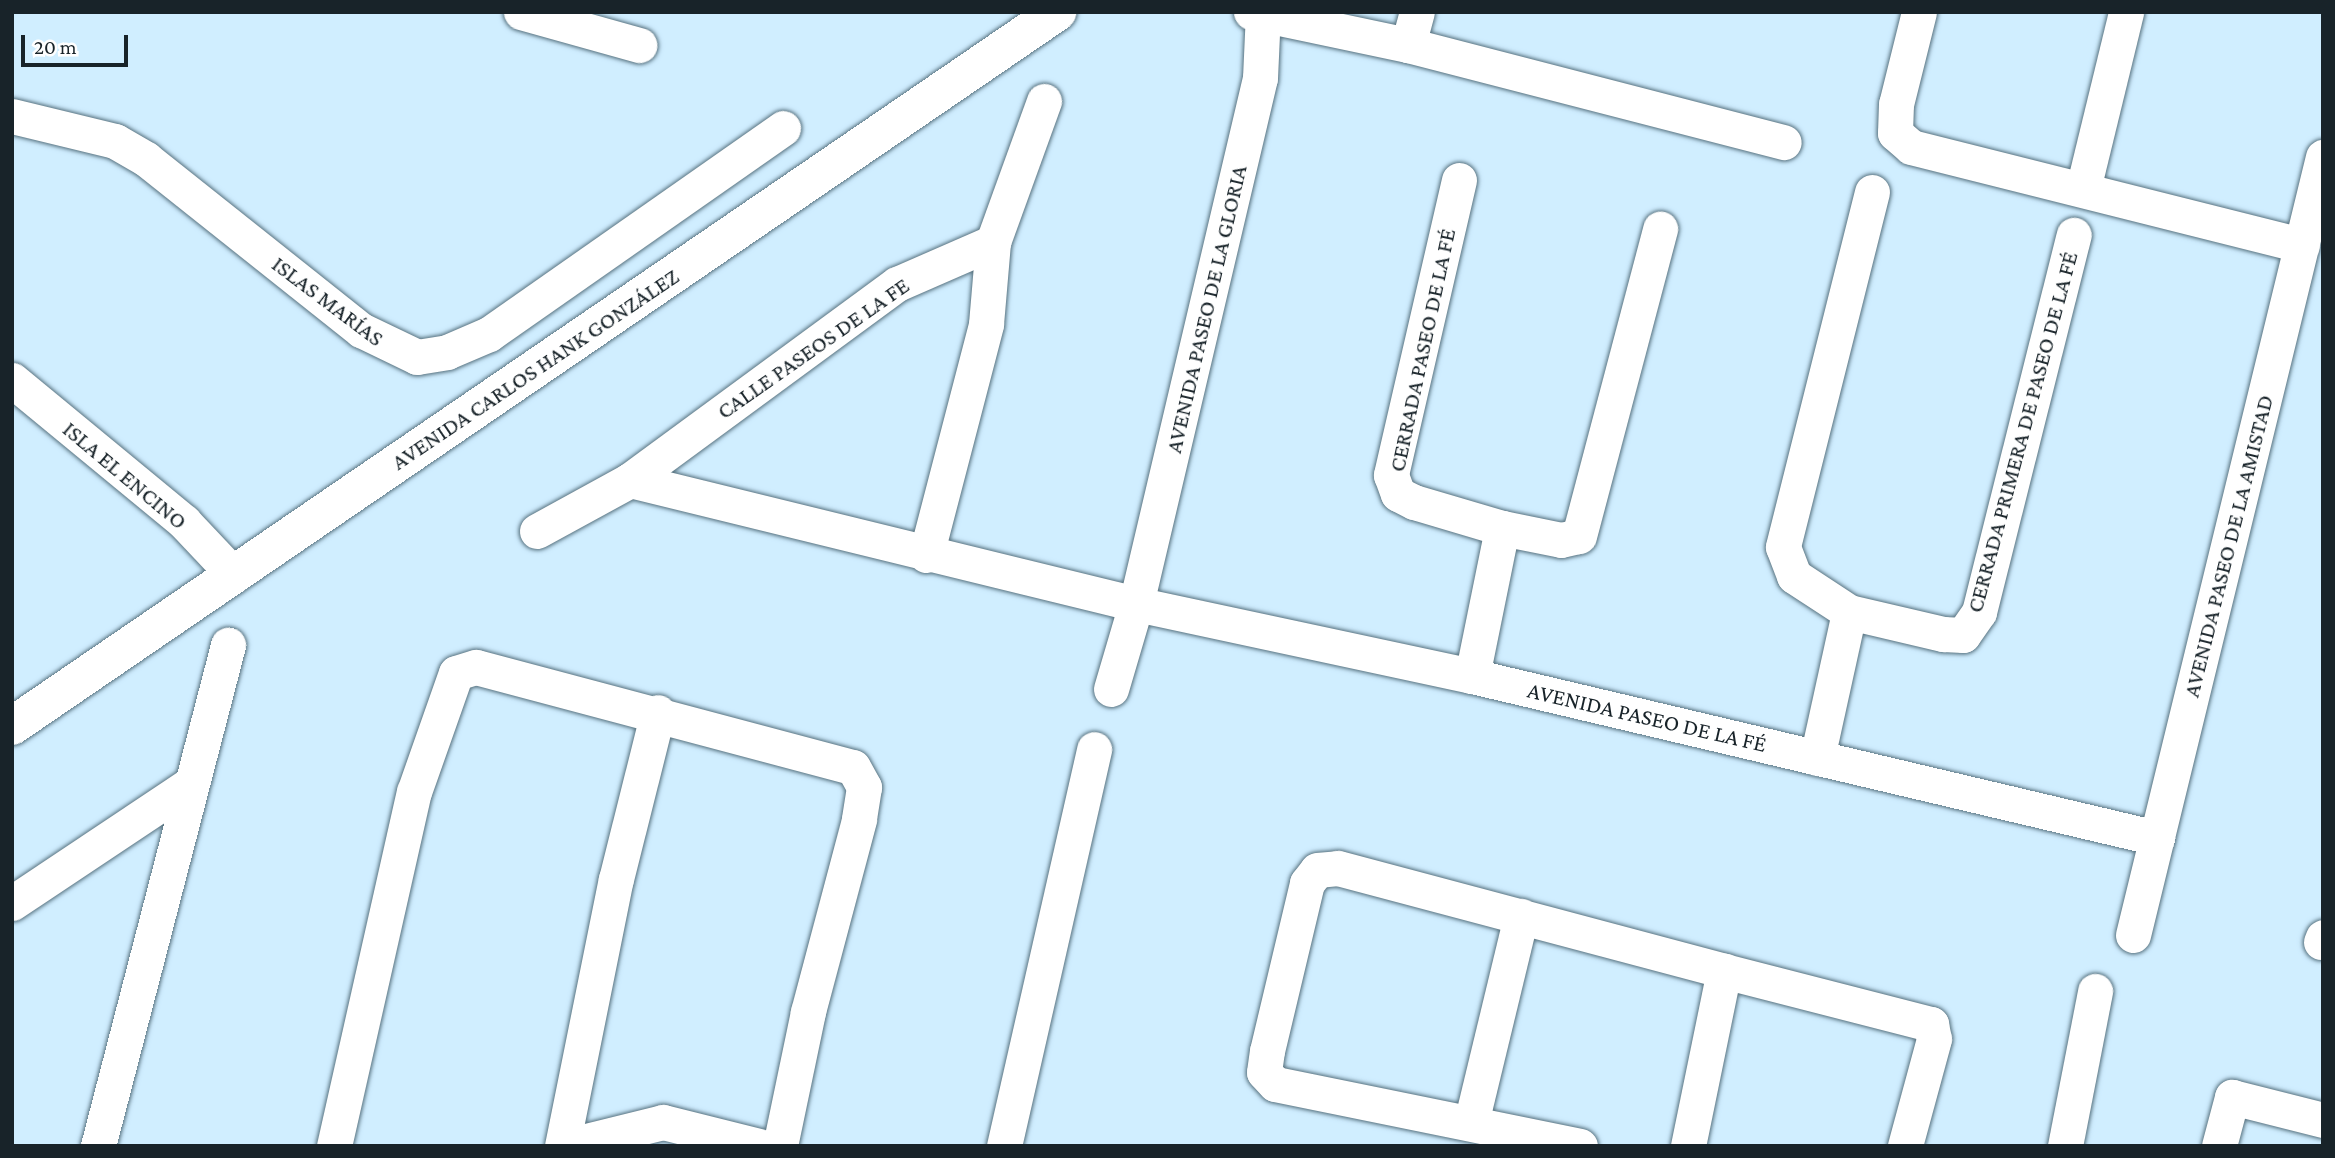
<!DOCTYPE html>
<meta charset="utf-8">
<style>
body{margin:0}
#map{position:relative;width:2335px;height:1158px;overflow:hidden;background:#d0eeff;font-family:"Crimson Pro",serif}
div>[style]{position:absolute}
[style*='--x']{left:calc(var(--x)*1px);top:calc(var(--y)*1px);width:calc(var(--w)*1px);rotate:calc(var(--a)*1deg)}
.roads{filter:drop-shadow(0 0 2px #577280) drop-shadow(0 0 2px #577280)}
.minor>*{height:35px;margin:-17.5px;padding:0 17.5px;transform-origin:17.5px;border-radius:17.5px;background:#fff}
.secondary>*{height:38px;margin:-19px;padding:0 19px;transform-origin:19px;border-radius:19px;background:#fff}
span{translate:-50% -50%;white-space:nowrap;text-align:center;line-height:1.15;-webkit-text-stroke:6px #fff;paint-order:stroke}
.street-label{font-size:23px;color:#182329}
.frame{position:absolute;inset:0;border:14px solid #182329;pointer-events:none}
.scale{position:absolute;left:21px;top:35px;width:107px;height:32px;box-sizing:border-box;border:4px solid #182329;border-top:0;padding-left:9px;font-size:21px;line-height:24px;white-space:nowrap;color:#182329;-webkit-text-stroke:5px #fff;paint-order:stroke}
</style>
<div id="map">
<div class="roads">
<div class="minor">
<div style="--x:521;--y:12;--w:123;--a:15.6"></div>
<div style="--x:1251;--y:12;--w:160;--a:11.9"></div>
<div style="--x:1408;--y:45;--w:388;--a:14.5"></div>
<div style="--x:1919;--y:12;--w:95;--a:104"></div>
<div style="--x:1896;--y:104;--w:29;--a:92"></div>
<div style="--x:1895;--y:133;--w:21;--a:41"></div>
<div style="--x:1911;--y:147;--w:403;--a:14.1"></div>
<div style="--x:1408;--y:45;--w:34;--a:-75"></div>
<div style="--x:12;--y:116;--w:106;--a:13.6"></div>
<div style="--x:115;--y:141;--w:36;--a:30"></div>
<div style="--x:146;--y:159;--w:275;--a:38.5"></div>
<div style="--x:361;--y:330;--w:62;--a:25.7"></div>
<div style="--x:417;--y:357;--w:30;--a:-9"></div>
<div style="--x:447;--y:352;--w:46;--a:-23.2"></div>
<div style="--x:489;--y:334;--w:359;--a:-35"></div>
<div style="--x:1459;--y:180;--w:303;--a:103"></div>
<div style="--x:1391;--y:475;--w:20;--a:70"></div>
<div style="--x:1398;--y:494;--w:18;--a:27"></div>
<div style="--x:1414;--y:502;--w:92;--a:16.5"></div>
<div style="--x:1502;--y:528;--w:60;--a:11.5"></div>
<div style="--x:1561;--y:540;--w:18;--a:-13"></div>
<div style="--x:1579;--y:536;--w:318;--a:-75.2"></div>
<div style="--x:2083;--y:189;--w:182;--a:-76.3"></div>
<div style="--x:1872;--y:192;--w:366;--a:104.1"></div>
<div style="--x:1783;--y:547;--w:31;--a:69"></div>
<div style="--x:1794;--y:576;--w:66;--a:33.2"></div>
<div style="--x:1849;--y:612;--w:97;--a:13.2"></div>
<div style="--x:1943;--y:634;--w:20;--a:3"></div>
<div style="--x:1963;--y:635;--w:28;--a:-55"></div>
<div style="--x:1979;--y:612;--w:389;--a:-75.9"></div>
<div style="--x:12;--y:380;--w:223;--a:39.5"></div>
<div style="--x:184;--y:522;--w:73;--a:46.7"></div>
<div style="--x:630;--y:480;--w:521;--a:13.77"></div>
<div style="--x:1136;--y:604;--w:344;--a:12.1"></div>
<div style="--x:1472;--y:676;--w:704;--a:13.31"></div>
<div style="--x:537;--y:531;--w:106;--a:-28.7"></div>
<div style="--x:630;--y:480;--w:331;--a:-36.3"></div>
<div style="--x:897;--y:284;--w:105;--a:-23.6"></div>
<div style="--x:926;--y:555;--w:239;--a:-75.4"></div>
<div style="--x:986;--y:324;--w:82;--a:-85.1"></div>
<div style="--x:993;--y:242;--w:150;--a:-70.1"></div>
<div style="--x:1472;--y:676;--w:151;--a:-78.5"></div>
<div style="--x:1111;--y:689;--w:89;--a:-73.6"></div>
<div style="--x:1136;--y:604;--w:540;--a:-76.74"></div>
<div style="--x:1260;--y:78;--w:66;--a:-87.4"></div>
<div style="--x:1817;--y:758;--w:149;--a:-77.6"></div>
<div style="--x:12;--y:903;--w:213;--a:-33.7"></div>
<div style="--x:2133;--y:935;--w:801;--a:-76.28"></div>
<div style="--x:2321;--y:942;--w:5;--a:-68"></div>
<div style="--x:1471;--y:1123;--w:213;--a:-76.4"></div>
<div style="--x:98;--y:1146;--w:518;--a:-75.45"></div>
<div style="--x:334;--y:1146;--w:363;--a:-77.3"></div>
<div style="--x:414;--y:792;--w:126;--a:-70.6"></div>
<div style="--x:456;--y:673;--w:21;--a:-17"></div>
<div style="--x:476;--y:667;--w:390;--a:14.9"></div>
<div style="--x:853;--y:767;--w:23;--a:61"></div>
<div style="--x:864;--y:787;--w:33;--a:99"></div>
<div style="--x:859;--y:820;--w:199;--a:104.9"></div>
<div style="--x:808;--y:1012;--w:137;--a:101.8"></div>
<div style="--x:562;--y:1146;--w:272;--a:-78.6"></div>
<div style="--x:616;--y:879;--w:172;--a:-75.9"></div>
<div style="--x:566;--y:1146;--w:100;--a:-13.9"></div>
<div style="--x:663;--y:1122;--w:99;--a:14"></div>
<div style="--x:1004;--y:1146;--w:407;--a:-77.2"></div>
<div style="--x:1580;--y:1146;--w:311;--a:-168.5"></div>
<div style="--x:1275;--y:1084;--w:16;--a:-133"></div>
<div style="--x:1264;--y:1072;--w:21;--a:-82"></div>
<div style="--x:1267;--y:1051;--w:173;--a:-76.6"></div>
<div style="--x:1307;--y:883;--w:16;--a:-52"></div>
<div style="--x:1317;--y:870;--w:21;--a:-5"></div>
<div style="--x:1338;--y:868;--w:400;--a:14.9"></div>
<div style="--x:1688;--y:1146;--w:179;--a:-78.4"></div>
<div style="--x:1724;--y:971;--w:214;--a:14.4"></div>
<div style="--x:1931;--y:1024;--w:15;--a:79"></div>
<div style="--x:1934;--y:1039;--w:111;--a:105.2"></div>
<div style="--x:2065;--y:1146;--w:158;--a:-79"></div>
<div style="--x:2219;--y:1146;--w:51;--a:-75.1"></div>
<div style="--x:2232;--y:1097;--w:94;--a:14.2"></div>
</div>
<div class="secondary">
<div style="--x:12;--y:726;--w:1266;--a:-34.34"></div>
</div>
</div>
<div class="street-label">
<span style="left:328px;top:301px;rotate:37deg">ISLAS MARÍAS</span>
<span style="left:1206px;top:309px;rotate:-77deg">AVENIDA PASEO DE LA GLORIA</span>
<span style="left:813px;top:348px;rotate:-35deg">CALLE PASEOS DE LA FE</span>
<span style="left:1422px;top:350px;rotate:-78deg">CERRADA PASEO DE LA FÉ</span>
<span style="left:535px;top:369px;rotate:-34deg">AVENIDA CARLOS HANK GONZÁLEZ</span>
<span style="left:2022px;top:432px;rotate:-75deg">CERRADA PRIMERA DE PASEO DE LA FÉ</span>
<span style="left:125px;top:475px;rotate:40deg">ISLA EL ENCINO</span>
<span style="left:2228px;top:546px;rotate:-76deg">AVENIDA PASEO DE LA AMISTAD</span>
<span style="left:1647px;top:717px;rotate:13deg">AVENIDA PASEO DE LA FÉ</span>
</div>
<div class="frame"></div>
<div class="scale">20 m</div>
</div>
